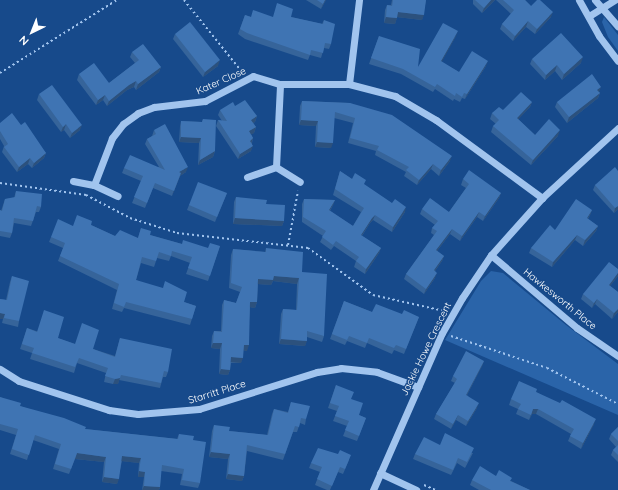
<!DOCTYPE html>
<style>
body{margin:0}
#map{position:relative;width:618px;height:490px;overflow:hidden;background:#174a8b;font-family:Quicksand,sans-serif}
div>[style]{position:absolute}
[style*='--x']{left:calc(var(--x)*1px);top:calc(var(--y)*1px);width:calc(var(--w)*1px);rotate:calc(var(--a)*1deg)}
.green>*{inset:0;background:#2a64a9}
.path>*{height:2px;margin-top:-1px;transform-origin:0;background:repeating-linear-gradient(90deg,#a1c4ee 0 2px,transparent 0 5px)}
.minor>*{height:7px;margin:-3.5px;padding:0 3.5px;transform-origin:3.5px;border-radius:3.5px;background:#a1c4ee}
.wall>*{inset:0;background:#36649a}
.shaded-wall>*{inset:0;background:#2c517d}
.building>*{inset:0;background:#3f74b3}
span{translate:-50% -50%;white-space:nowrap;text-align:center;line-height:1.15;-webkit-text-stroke:3px #174a8b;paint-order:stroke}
.street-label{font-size:10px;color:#fff}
.north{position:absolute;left:12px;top:12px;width:40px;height:40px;-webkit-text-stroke:3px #174a8b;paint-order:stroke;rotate:223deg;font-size:11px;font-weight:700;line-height:16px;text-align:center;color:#fff}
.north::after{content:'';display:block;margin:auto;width:14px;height:18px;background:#fff;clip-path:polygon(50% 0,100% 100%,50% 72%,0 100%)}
</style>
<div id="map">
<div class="green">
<div style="clip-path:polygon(604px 17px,618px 35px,618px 51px,608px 37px,602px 22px)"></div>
<div style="clip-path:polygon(491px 271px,503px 273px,566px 325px,618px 364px,618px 415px,445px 340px,481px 281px)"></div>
</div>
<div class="path">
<div style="--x:184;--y:0;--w:92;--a:51.1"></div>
<div style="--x:0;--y:73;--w:138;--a:-32"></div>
<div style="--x:0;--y:183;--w:87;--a:7.9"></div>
<div style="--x:86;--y:195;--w:50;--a:27.6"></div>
<div style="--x:130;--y:218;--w:49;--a:17.7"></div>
<div style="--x:177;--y:233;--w:132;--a:6.5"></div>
<div style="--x:308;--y:248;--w:80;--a:35.9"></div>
<div style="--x:373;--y:295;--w:73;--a:12.7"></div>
<div style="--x:288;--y:245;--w:55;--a:-79.5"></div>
<div style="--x:451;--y:336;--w:101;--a:18.4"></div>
<div style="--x:547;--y:368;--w:80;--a:26.9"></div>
<div style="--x:424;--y:485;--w:13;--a:23"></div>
</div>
<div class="minor">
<div style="--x:579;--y:0;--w:41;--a:60.9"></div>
<div style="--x:599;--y:36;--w:31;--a:53"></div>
<div style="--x:595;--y:0;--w:35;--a:49"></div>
<div style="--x:589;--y:16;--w:31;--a:-32"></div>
<div style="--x:349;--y:84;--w:85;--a:-83.2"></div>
<div style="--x:276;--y:167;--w:83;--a:-87.2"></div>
<div style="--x:247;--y:177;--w:31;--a:-19"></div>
<div style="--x:276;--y:167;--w:28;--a:32"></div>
<div style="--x:73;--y:181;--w:21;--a:11"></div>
<div style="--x:94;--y:185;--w:26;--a:25"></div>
<div style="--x:94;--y:185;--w:50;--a:-69"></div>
<div style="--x:112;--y:138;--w:18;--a:-52"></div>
<div style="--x:123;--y:124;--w:19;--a:-36"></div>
<div style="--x:138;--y:113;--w:17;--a:-21"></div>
<div style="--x:154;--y:107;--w:51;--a:-6.7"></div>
<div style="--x:205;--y:101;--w:54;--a:-27.5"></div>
<div style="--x:253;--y:76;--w:28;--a:17"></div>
<div style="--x:280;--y:84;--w:69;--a:0"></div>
<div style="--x:349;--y:84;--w:48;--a:14.6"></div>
<div style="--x:395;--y:96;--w:48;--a:30.3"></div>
<div style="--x:436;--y:120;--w:132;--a:36.3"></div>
<div style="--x:491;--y:255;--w:113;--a:40.3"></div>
<div style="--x:577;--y:328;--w:50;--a:34.3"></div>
<div style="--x:0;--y:369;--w:22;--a:32"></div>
<div style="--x:19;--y:381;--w:95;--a:17.9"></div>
<div style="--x:109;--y:410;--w:29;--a:8"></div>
<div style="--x:138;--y:414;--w:61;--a:-4.7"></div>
<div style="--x:199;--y:409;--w:124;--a:-17.4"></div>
<div style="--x:317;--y:372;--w:24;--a:-9"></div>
<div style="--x:341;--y:368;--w:36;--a:6"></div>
<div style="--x:377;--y:372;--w:44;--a:20.1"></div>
<div style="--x:380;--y:473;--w:40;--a:25"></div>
<div style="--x:373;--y:490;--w:171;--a:-66.3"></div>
<div style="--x:442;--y:333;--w:40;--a:-60.3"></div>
<div style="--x:462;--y:298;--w:52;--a:-56"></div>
<div style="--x:491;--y:255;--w:76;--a:-48.2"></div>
<div style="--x:542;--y:198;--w:103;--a:-42.6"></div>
</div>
<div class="wall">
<div style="clip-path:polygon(306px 0,326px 0,321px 9px)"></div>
<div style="clip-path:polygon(392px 0,426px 0,422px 20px,397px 17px,395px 24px,384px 23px,385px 10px,387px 5px,391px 5px)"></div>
<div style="clip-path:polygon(473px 0,495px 0,482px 13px,473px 4px)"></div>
<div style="clip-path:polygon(496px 0,525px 0,531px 6px,551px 17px,535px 34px,526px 27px,513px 41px,500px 29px,502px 24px,511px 14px)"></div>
<div style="clip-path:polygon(245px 15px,251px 17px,291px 17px,322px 24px,324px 20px,331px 44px,329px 49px,324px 48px,321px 58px,310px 55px,308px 60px,245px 39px,238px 34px)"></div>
<div style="clip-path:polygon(175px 34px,218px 66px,203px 77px,173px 39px)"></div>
<div style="clip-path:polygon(379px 36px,418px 67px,456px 36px,441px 62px,459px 72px,486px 66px,465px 99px,462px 98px,460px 102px,454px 99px,453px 101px,435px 89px,433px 92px,401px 74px,369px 64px)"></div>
<div style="clip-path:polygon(132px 52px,161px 67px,159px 72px,136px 90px,134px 87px,127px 90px,107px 106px,103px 100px,96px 105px,77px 80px,79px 74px,109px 83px,135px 63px,130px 57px)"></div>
<div style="clip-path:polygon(532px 59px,581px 63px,562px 80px,555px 71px,545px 80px,530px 64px)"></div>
<div style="clip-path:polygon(599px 92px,600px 93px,598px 98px,567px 123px,555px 107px,557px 102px)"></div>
<div style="clip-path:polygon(39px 94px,80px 130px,70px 138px,64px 130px,61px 132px,37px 100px)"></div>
<div style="clip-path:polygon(302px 101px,350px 103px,450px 161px,439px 176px,431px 169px,417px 185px,404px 176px,406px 172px,375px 155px,376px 151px,348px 143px,353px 123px,334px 118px,331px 148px,315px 147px,316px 126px,299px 125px,300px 106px)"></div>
<div style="clip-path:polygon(532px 102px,530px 107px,518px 119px,535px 135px,558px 136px,531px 165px,491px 132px,493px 126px,496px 124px,490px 119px,492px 113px)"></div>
<div style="clip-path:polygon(235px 106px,257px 116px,255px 122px,253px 123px,256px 127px,254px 133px,251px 134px,253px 138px,252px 143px,251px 151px,238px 159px,216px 126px,218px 120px,222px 121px,218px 115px,220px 110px)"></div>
<div style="clip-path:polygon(203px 119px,215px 151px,213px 157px,198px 165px,199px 143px,179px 142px,180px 126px,181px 121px,202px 122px)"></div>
<div style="clip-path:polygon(0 123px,21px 125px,46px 153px,44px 158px,32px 168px,28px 164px,17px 172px,2px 152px,4px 146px,0 139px)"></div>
<div style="clip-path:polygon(154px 130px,186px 172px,180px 176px,172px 196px,153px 188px,145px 208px,132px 203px,141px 181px,122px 173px,124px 168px,159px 167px,145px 144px,147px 139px,152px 136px)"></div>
<div style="clip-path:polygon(340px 171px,352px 179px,364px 185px,405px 212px,392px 232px,373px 220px,370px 223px,362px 236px,381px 248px,379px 253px,365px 274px,354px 267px,356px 261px,334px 246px,331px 250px,320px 242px,323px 236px,302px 222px,302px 204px,304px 199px,335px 200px,333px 205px,330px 211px,353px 226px,361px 212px,333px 195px)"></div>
<div style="clip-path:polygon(618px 171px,618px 209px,614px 213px,593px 190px,595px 185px)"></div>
<div style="clip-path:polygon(463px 179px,501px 193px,499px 198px,483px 221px,477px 217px,460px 241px,450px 234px,437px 251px,444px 256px,442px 261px,435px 271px,435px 278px,424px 294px,404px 279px,406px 274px,434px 235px,431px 233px,432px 228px,435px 225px,420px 214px,422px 209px,449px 212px,466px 188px,461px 185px)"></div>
<div style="clip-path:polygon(16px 191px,41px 207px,39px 212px,36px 212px,31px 226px,14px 223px,12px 233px,10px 238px,0 236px,0 210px,1px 211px,5px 199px,14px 198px)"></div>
<div style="clip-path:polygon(227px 193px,215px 222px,187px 210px,189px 205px)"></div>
<div style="clip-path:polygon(236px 197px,266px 204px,284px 221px,282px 226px,233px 224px,234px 202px)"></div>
<div style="clip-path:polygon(592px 210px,590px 215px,588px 219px,598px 226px,596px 231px,583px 246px,575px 240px,552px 267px,529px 253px,531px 248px,555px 230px)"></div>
<div style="clip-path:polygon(91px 225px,115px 236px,138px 238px,141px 228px,150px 235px,182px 244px,208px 248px,220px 246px,208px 281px,186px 274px,190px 263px,171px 256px,169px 261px,157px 258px,154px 267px,141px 263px,136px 280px,184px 302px,196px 306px,190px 325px,124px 308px,122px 312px,112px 309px,117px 290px,58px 261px,63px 248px,49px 242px,51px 237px,73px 226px)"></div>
<div style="clip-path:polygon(266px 248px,302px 272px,324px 336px,322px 342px,307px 337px,305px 346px,279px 344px,281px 314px,283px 309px,296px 310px,297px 284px,273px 281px,271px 285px,258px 284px,257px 302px,255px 308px,250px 307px,247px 351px,243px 350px,241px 363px,231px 363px,230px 370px,228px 375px,219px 374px,220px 349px,211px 348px,212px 336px,214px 331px,221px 331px,222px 305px,224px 300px,236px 303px,240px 292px,229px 288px,231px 255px,233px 249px,265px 252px)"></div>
<div style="clip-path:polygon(12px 276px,19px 321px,18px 327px,2px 323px,3px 319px,0 319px,0 299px,6px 300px,10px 282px)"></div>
<div style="clip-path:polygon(618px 276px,610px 286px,618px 292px,618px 312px,612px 319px,595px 304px,592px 308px,581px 299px,583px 294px)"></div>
<div style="clip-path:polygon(344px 301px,372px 312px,402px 314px,419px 317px,404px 354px,394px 350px,392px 354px,367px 343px,365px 348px,347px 341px,345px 345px,330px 339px)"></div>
<div style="clip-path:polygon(27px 328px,75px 344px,93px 349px,115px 356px,120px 338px,168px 372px,166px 377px,163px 377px,160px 388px,119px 380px,118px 384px,113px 384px,104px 382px,106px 373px,77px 363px,74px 373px,30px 359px,32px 353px,20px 349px)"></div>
<div style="clip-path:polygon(484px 361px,482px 366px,467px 395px,477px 408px,466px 426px,456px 420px,451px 429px,434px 419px,436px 414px,455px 383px,451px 381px,453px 376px)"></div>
<div style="clip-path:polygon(336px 385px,351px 399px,359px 415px,366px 418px,357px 441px,343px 436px,347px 426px,333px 421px,337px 411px,328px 408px)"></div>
<div style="clip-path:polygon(536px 392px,594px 424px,581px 449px,568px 441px,571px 434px,536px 414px,532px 414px,529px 420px,516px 414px,518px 409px,509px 405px,511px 399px)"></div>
<div style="clip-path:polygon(0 397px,20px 406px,85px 429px,177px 439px,179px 434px,193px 440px,200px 483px,198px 488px,180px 485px,182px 474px,161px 471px,160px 487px,159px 490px,142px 490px,144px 477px,138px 477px,139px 463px,122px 461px,117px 484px,102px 482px,104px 462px,75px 459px,69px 474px,53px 469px,59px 449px,33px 440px,27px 460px,10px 454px,16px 435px,0 430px)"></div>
<div style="clip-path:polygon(291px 402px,306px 419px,305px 425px,300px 423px,297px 432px,293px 432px,283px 460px,247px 451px,244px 476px,242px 481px,226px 479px,228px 459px,209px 457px,212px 431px,214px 425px,229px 431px,267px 435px,272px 414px,274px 409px,288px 412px)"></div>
<div style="clip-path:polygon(618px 427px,618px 462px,611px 455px,613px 450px,616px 447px,609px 439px,611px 434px)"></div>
<div style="clip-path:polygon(473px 453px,465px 468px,457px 463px,451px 475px,413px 459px,415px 454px)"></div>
<div style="clip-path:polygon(349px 460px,343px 474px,338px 472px,330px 490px,327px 490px,315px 485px,320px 472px,309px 468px,311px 463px)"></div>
<div style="clip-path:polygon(496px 476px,511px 481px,530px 490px,479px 490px,470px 485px,472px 480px)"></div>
</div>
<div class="shaded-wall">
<div style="clip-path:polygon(325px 0,326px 0,321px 9px,323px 4px)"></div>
<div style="clip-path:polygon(491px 0,495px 0,482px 13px,484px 8px)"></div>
<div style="clip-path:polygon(398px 12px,424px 15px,422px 20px,396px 17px)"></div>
<div style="clip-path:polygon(553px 12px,551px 17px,535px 34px,537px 29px)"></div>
<div style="clip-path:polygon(386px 17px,397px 18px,395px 24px,384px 23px)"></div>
<div style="clip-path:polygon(528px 21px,526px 27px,513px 41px,515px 36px)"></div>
<div style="clip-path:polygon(458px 31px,456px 36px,439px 67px,441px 61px)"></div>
<div style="clip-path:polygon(583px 57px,581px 63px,562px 80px,564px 74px)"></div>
<div style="clip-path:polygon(220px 60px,218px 66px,203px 77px,205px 72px)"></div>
<div style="clip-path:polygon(488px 61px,486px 66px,465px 99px,467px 94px)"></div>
<div style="clip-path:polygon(557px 65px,555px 71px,545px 80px,546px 75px)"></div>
<div style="clip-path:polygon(161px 67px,159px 72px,136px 90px,138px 84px)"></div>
<div style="clip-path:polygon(136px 81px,134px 87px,127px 90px,107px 106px,109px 101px,129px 85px)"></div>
<div style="clip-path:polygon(601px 87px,599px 92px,595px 95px,597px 90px)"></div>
<div style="clip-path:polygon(600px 93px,598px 98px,567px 123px,569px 117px)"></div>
<div style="clip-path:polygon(105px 95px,103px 100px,96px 105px,98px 100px)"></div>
<div style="clip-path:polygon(532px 102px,530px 107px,515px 123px,517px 118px)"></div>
<div style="clip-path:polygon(257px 116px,255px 122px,249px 125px,251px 120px)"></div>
<div style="clip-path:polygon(301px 120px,318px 121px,316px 126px,299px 125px)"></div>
<div style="clip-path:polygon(66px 124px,64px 130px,61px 132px,63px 127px)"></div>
<div style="clip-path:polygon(82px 125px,80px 130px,70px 138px,72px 133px)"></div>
<div style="clip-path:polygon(256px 127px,254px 133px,247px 137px,249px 131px)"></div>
<div style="clip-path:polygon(560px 130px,558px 136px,531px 165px,533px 160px)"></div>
<div style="clip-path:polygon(181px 137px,201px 138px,199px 143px,179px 142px)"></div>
<div style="clip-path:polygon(253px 138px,251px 144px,250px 141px)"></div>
<div style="clip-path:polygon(317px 142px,333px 143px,331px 148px,315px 147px)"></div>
<div style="clip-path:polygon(253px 146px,251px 151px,238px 159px,240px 154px)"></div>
<div style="clip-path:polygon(215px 151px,213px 157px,198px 165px,200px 160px)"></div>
<div style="clip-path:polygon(46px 153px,44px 158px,32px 168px,34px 163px)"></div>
<div style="clip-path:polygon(452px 156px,450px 161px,439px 176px,441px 170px)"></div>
<div style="clip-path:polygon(30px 158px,28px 164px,17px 172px,19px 167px)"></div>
<div style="clip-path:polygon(433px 164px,431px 169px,417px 185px,419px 180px)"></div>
<div style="clip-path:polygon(188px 167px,186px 172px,180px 176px,172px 196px,179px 172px)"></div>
<div style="clip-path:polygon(501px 193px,499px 198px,483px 221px,485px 216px)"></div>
<div style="clip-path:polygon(335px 200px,333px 205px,327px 215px,329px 210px)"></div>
<div style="clip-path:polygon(618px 206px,618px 209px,614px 213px,615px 208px)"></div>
<div style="clip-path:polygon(406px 207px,405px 212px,392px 232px,393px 227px)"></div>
<div style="clip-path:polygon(592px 210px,590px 215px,585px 223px,587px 218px)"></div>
<div style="clip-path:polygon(479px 212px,477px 217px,460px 241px,462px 236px)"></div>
<div style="clip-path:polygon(375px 215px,373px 220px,370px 223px,359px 240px,361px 235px,372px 218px)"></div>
<div style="clip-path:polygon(235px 218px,284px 221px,282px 226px,233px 224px)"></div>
<div style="clip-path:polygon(598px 226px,596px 231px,583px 246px,585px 240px)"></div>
<div style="clip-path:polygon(452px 229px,450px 234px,434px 255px,436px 250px)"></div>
<div style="clip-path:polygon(577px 235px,575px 240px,552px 267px,553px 262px)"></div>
<div style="clip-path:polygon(381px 248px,379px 253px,365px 274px,366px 269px)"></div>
<div style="clip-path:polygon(444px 256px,442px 261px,432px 275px,434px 270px)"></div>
<div style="clip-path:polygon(437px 273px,435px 278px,424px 294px,426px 289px)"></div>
<div style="clip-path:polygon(618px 273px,618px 276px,607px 290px,609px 285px)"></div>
<div style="clip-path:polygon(274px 276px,299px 278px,297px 284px,273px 281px,271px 285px,256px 284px,258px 279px)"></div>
<div style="clip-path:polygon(597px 299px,595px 304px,592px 308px,594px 303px)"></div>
<div style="clip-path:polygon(250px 302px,257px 302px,255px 308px,248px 307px)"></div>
<div style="clip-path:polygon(618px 309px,618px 312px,612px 319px,614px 313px)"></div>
<div style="clip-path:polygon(0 313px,5px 314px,3px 319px,0 319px)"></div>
<div style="clip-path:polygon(281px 339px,307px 341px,305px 346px,279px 344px)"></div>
<div style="clip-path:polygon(213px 343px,222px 343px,220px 349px,211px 348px)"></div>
<div style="clip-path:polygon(244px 345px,249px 345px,247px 351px,242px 350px)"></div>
<div style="clip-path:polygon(231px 357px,243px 358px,241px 363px,229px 362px)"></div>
<div style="clip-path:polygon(484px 361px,482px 366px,464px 400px,466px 395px)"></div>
<div style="clip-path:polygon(221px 369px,230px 370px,228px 375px,219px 374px)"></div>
<div style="clip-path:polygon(120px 378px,118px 384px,113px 384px,115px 379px)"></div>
<div style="clip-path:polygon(479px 403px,477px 408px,466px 426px,468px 421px)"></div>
<div style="clip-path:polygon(533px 409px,538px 409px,536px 414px,532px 414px,529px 420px)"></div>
<div style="clip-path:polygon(458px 415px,456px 420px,451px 429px,453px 424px)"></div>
<div style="clip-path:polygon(596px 419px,594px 424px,581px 449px,583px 443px)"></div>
<div style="clip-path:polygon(211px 452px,230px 454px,228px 459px,209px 457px)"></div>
<div style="clip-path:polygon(77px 453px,106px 457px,104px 462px,75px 459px)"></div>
<div style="clip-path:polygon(122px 456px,141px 458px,139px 463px,120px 461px)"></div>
<div style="clip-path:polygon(139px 471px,145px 472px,144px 477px,138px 477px)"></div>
<div style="clip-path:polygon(228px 474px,244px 476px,242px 481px,226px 479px)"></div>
<div style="clip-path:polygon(104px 477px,119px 479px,117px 484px,102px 482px)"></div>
<div style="clip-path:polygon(144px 486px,160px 487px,159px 490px,142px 490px)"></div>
</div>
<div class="building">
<div style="clip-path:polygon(317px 0,325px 0,323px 4px)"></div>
<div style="clip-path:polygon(393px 0,426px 0,424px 15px,398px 12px,397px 18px,386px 17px,387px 5px,392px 6px)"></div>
<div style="clip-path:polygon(475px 0,491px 0,484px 8px)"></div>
<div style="clip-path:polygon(503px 0,525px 0,531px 6px,537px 0,540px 0,553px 12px,537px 29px,528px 21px,515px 36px,502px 24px,514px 10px)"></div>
<div style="clip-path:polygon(277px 3px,293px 9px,291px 17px,323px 24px,324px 20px,335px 24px,331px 44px,325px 43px,323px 53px,311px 50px,310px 55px,247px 33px,240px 29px,245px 15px,251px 17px,253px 10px,273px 17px)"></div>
<div style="clip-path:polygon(190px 22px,220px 60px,205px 72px,175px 34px)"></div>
<div style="clip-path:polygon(443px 23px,458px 31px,441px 61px,459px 72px,472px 51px,488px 61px,467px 94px,464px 93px,462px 97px,456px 93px,455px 96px,437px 84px,435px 87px,403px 69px,371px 58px,379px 36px,420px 49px,418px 67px)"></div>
<div style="clip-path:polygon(561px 33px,583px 57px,564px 74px,557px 65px,546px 75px,532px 59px)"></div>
<div style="clip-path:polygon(143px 44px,161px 67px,138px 84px,136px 81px,129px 85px,109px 101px,105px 95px,98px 100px,79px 74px,94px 63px,109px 83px,139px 60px,132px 52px)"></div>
<div style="clip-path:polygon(592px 74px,601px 87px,597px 90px,600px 93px,569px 117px,557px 102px)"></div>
<div style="clip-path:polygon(52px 85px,82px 125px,72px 133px,66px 124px,63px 127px,39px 94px)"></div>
<div style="clip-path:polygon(521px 92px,532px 102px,517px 118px,535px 135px,549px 119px,560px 130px,533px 160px,493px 126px,499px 120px,492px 113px,499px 107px,503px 110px)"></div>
<div style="clip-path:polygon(245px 100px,257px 116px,251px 120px,256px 127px,249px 131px,253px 138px,250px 141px,253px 146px,240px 154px,218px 120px,227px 121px,220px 110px,233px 102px,235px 106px)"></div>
<div style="clip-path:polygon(302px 101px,350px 103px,392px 115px,452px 156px,441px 170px,433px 164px,419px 180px,406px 170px,409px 167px,377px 150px,379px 146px,350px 138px,355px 118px,335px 112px,333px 143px,317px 142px,318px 121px,301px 120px)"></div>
<div style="clip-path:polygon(12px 113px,21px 125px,25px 122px,46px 153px,34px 163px,30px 158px,19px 167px,4px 147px,8px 144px,0 131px,0 123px)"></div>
<div style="clip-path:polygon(203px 119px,216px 120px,215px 151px,200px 160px,201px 138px,181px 137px,181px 121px,202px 122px)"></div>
<div style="clip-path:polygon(165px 124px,188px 167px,179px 172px,181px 173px,174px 191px,155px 183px,147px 203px,134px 197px,143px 176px,124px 168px,130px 155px,165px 170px,147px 139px,156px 134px,154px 130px)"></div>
<div style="clip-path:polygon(615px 167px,618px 171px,618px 206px,615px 208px,595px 185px)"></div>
<div style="clip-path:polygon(469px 170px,501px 193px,485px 216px,479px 212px,462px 236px,452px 229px,436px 250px,444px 256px,434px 270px,437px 273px,426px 289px,406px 274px,437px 231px,432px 228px,438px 221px,422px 209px,430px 198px,449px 212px,469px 184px,463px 179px)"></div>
<div style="clip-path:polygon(340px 171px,352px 179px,355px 173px,366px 180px,364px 184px,392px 203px,395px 199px,406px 207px,393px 227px,375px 215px,372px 218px,361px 235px,381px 248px,366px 269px,356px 261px,359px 257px,336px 241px,333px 245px,322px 237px,326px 231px,303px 217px,304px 199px,335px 200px,329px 210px,353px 226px,364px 208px,335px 189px)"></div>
<div style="clip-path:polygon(198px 182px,227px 193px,217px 217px,189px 205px)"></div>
<div style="clip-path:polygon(16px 191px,42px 194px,41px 207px,37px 206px,33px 221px,14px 218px,12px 233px,0 231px,0 210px,2px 211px,5px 199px,15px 197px)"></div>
<div style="clip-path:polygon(236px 197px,267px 200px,266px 204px,285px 205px,284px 221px,235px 218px)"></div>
<div style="clip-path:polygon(576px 199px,592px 210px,587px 218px,598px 226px,585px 240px,577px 235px,553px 262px,531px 248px,550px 225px,555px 230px)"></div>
<div style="clip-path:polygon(77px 215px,92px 221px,91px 225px,115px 236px,120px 230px,138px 238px,141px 228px,151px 231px,150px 235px,182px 244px,183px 240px,208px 248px,210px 243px,220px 246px,210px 276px,188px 268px,192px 257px,172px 251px,171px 256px,159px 252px,156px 261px,142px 257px,136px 280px,163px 288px,165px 281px,187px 292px,184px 302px,196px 306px,192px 319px,126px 302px,124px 307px,114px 303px,119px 284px,60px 256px,65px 243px,51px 237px,58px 219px,73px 226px)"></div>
<div style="clip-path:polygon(266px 248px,303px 252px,302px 272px,327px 274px,324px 336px,307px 331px,307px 341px,281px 339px,283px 309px,297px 310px,299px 278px,274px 276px,273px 280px,258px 279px,257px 302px,250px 302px,249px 345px,244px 345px,243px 358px,231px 357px,230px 370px,221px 369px,222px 343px,213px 343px,214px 331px,222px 332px,224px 300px,236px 303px,242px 287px,231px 283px,233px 249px,266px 252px)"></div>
<div style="clip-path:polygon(609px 262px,618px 269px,618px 273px,609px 285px,618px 292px,618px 309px,614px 313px,597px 299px,594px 303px,583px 294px)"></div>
<div style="clip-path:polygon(12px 276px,29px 281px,19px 321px,4px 318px,5px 314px,0 313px,0 299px,7px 300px)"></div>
<div style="clip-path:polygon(344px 301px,372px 312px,376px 304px,402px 314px,404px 310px,419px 317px,406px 349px,396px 345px,394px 348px,369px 338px,367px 343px,349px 336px,347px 340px,332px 334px)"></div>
<div style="clip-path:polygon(44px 310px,64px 317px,58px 338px,75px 344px,82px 323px,99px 330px,93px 349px,115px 357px,120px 338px,172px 349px,168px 372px,164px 371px,161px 383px,121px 375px,120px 378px,115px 379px,105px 376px,108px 368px,79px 358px,75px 367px,32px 353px,34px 348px,22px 344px,27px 328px,37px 332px)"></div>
<div style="clip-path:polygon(466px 351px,484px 361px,466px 395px,479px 403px,468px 421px,458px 415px,453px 424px,436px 414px,457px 379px,453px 376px)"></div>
<div style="clip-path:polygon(519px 381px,537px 389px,536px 392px,560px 403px,562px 400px,596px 419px,583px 443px,570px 436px,574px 429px,538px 409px,533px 409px,531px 415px,518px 409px,521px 404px,511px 399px)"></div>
<div style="clip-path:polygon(336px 385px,354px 392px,351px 399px,363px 403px,359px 415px,366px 418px,359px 436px,345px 430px,349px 421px,335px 416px,339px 406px,330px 403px)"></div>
<div style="clip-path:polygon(0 397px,21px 403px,20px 406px,64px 418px,86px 427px,85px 429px,178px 439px,179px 434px,194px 436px,193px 440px,206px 442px,200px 483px,182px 480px,184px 469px,162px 465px,160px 487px,144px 486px,145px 472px,139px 471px,141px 458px,122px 456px,119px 479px,104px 477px,106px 457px,77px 453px,71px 469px,55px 464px,61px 444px,35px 435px,29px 455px,12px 449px,18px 429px,0 424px)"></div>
<div style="clip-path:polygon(291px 402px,310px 406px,306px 419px,301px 418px,299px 427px,295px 426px,285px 454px,247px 445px,244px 476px,228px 474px,230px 454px,211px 452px,214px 425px,230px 427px,229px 431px,268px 435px,274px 409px,288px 413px)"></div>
<div style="clip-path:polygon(618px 427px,618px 441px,611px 434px)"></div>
<div style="clip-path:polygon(445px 433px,474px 448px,467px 462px,458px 458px,453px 470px,415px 454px,424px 437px,440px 445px)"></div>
<div style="clip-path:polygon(618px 445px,618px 455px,613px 450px)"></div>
<div style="clip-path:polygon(318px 448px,338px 454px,340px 450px,351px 455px,345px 469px,340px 467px,332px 486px,317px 479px,322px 467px,311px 463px)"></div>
<div style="clip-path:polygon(480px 466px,496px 476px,499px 470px,512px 478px,510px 481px,530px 490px,491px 490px,472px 480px)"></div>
</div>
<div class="street-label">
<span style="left:221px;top:81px;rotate:-24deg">Kater Close</span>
<span style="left:560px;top:299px;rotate:39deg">Hawkesworth Place</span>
<span style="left:426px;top:349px;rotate:-64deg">Jackie Howe Crescent</span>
<span style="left:217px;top:392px;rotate:-17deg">Starritt Place</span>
</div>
<div class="north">N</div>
</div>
